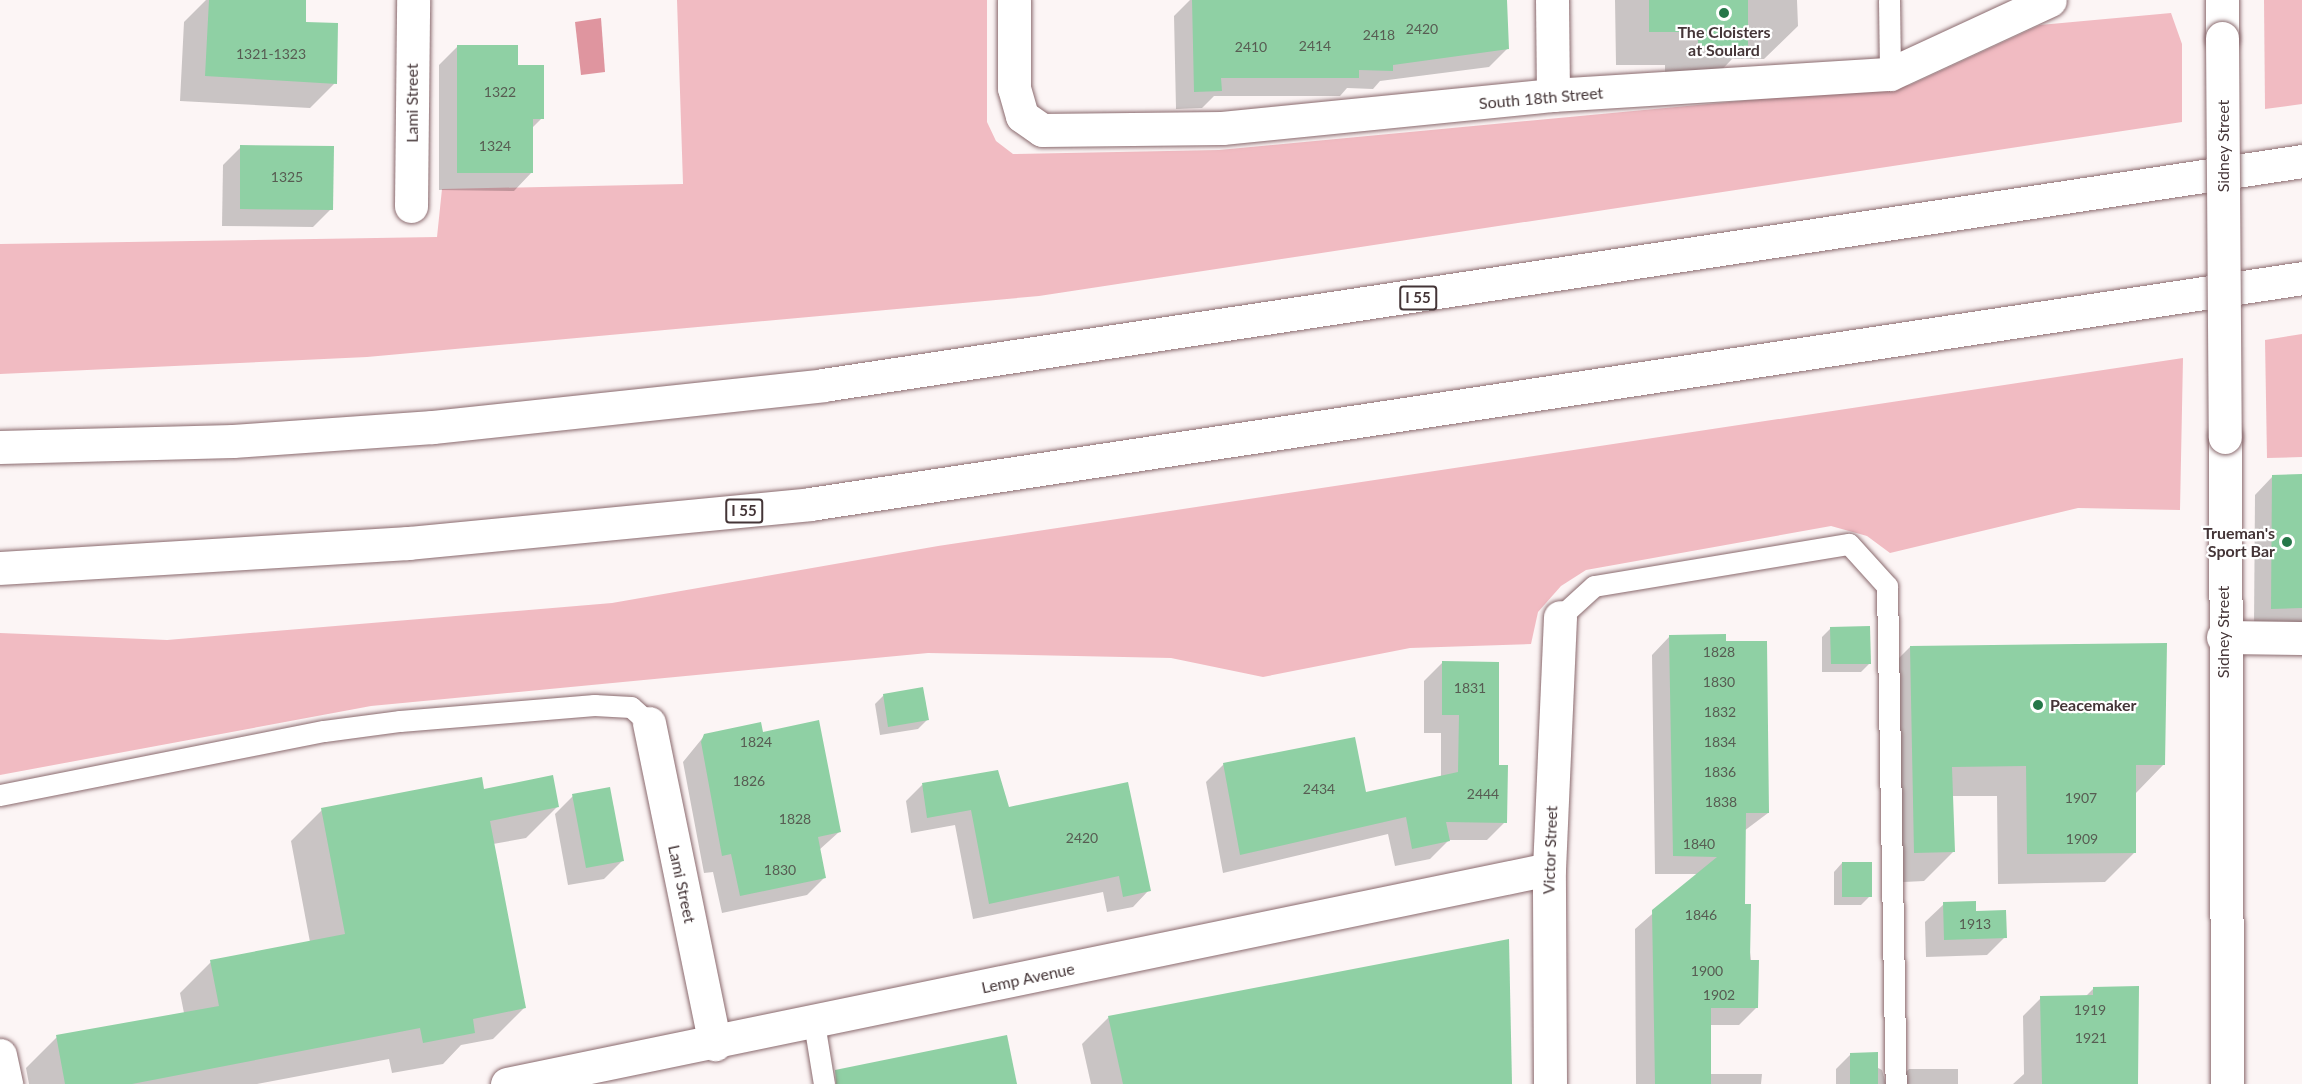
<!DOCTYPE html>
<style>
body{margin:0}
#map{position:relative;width:2302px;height:1084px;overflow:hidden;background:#fcf5f5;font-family:Lato,sans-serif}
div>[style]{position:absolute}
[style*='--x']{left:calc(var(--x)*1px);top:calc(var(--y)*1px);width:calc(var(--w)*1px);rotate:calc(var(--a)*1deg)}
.green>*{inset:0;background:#f1bbc2}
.water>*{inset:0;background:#df959f}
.shadow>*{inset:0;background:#0003}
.building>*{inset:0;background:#8fd0a4}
.roads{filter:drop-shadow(0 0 2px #8a6a6e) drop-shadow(0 0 2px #8a6a6e)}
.service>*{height:21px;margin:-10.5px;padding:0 10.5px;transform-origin:10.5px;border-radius:10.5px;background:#fff}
.minor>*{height:33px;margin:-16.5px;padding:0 16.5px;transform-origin:16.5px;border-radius:16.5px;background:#fff}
.tertiary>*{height:33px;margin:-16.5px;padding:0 16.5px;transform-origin:16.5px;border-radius:16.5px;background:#fff}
.motorway>*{height:33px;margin:-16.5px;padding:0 16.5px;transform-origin:16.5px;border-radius:16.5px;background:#fff}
.bridges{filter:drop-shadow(0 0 2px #8a6a6e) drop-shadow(0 0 2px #8a6a6e)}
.tertiary-bridge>*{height:33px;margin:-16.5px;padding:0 16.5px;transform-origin:16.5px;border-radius:16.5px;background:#fff}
.dots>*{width:16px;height:16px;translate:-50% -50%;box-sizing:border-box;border:3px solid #fff;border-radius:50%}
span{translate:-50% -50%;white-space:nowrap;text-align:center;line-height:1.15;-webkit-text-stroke:4.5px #fff;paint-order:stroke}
.number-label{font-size:14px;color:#575c52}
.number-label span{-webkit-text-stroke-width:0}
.shield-label span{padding:2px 4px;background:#fff;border:2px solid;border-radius:4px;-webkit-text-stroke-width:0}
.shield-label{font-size:15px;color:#443537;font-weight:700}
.poi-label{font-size:16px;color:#443537;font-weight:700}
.right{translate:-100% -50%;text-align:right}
.left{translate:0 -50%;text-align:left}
.street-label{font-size:16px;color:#443537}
</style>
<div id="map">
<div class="green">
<div style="clip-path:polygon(677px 0,987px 0,987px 122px,996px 141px,1013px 154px,1219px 150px,1910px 85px,2040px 25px,2171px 13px,2182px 44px,2182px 122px,1039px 296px,367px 357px,0 374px,0 244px,437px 237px,442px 189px,683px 184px)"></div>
<div style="clip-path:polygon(2264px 0,2302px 0,2302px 104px,2265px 109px)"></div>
<div style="clip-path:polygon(2302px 334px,2302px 457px,2267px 458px,2265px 340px)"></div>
<div style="clip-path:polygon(2183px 358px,2180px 510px,2078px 508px,1890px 553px,1867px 536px,1831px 526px,1586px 570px,1561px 586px,1538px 612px,1531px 644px,1410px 648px,1263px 677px,1171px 658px,928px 653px,371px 706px,0 775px,0 633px,167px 640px,612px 603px,938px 546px)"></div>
</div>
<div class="water">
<div style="clip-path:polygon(601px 18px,605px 72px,581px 75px,575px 22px)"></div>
</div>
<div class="shadow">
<div style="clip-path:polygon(206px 0,305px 0,305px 24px,335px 83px,310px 108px,180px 101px,184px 22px)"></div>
<div style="clip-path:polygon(1190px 0,1506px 0,1507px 49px,1489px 67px,1380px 81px,1373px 89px,1347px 88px,1340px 96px,1214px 96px,1202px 108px,1176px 109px,1174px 16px)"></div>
<div style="clip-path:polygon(1615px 0,1797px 0,1798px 26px,1764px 59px,1732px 59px,1713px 79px,1665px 79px,1665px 65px,1616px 65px)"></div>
<div style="clip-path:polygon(457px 47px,517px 66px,542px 118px,532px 128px,532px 172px,514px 191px,439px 190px,439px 65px)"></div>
<div style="clip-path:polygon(241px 147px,331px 209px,313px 227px,222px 226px,223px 165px)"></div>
<div style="clip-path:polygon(2273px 476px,2302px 476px,2302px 626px,2254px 626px,2255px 495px)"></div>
<div style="clip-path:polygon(1831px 628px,1870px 663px,1861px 672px,1822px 672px,1822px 637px)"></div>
<div style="clip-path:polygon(1670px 636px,1768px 813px,1744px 831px,1744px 905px,1757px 1007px,1739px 1025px,1710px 1025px,1710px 1074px,1762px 1074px,1761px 1084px,1636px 1084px,1635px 929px,1698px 874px,1655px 874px,1652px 655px)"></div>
<div style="clip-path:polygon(1910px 647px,2164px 764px,2135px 794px,2135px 852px,2105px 882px,1998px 884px,1997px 796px,1952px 796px,1954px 851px,1924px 881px,1884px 883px,1880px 677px)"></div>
<div style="clip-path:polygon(1442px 663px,1505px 822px,1487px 840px,1449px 840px,1430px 859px,1395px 866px,1388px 834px,1223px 873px,1206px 782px,1224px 764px,1364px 793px,1441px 777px,1441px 733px,1424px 733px,1424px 681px)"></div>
<div style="clip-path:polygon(884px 695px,927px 720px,918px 729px,880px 735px,875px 704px)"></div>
<div style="clip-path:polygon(762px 734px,839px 832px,819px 850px,825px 877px,807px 895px,722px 913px,713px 872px,704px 873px,683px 762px,705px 735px)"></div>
<div style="clip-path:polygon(922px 785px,1008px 809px,1149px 890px,1133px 907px,1107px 912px,1103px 892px,973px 919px,955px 825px,911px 833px,906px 801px)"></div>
<div style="clip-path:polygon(483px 790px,557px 807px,526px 838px,493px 844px,524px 1008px,493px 1039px,461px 1045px,443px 1064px,392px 1073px,389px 1059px,257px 1084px,29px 1084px,26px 1068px,57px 1037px,184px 1013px,180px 993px,211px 962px,310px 942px,291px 841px,322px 810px)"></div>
<div style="clip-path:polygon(573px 796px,622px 861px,604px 879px,568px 885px,555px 814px)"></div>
<div style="clip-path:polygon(1842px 863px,1870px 896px,1861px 905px,1834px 905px,1834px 872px)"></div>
<div style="clip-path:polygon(1944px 904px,1975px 912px,2005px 937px,1987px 955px,1926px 957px,1925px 922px)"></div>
<div style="clip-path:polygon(2094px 988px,2137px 1084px,2013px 1084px,2024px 1074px,2023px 1016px,2041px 998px,2085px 997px)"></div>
<div style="clip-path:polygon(1109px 1017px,1510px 1084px,1091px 1084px,1082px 1044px)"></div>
<div style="clip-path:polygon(1851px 1054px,1882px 1070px,1886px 1084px,1836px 1084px,1836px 1069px)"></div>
<div style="clip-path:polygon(1909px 1069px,1958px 1069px,1958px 1084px,1894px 1084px)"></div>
</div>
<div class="building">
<div style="clip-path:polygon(209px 0,306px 0,306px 22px,338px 23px,337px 84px,205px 76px)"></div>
<div style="clip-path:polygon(1192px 0,1507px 0,1509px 49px,1393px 65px,1393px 71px,1359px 70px,1359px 78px,1221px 78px,1222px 91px,1194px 92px)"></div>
<div style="clip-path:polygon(1649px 0,1748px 0,1748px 46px,1698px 46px,1698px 32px,1649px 32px)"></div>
<div style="clip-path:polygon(457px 45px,518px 45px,518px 65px,544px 65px,544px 119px,533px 119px,533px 173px,457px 173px)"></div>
<div style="clip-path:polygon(240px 145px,334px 146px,333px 210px,240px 209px)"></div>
<div style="clip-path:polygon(2302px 474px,2302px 608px,2271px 609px,2272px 475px)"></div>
<div style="clip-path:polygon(1870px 626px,1871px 664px,1831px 664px,1830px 627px)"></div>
<div style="clip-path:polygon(1726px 634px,1726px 641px,1767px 641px,1769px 813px,1746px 813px,1745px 904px,1751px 904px,1750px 960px,1759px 960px,1758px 1008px,1711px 1008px,1711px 1084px,1655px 1084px,1652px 910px,1717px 857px,1673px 856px,1669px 635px)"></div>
<div style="clip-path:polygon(2167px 643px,2165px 765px,2136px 765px,2136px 853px,2027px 854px,2026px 766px,1952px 767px,1955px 852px,1914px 853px,1910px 646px)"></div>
<div style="clip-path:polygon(1442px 661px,1499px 662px,1499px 765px,1508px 765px,1507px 823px,1446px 822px,1450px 841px,1412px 849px,1406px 817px,1240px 855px,1223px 763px,1355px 737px,1366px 792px,1458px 772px,1459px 715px,1442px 715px)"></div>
<div style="clip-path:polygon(923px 687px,929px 720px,888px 727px,883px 694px)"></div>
<div style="clip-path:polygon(819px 720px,841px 832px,818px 837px,826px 878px,740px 896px,731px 854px,722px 856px,701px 742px,704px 734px,761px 722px,763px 732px)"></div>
<div style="clip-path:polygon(998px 770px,1009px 807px,1128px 782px,1151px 891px,1123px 897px,1119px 876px,989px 904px,971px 810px,927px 818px,922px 783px)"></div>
<div style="clip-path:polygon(553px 775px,559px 807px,490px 821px,526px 1008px,473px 1019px,475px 1033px,423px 1043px,420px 1028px,132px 1084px,65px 1084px,56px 1035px,219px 1006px,210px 960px,345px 934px,321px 808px,482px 777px,484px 789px)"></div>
<div style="clip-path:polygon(610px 787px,624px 861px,586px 868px,572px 794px)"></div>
<div style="clip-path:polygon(1842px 862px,1872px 862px,1872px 897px,1842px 897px)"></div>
<div style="clip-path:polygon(1976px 901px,1976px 911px,2006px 910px,2007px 938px,1944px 940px,1943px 902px)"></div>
<div style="clip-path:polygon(1509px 939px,1512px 1084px,1123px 1084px,1108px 1016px)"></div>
<div style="clip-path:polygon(2139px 986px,2138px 1084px,2042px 1084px,2040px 996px,2093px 995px,2093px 987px)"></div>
<div style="clip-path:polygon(1007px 1035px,1017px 1084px,836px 1084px,835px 1070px)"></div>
<div style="clip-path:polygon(1878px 1052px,1878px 1084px,1850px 1084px,1850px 1053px)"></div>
</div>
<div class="roads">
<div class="service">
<div style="--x:1889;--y:0;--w:74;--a:89.2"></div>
<div style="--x:1560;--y:617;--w:46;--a:-42.4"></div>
<div style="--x:1594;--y:586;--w:258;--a:-9.4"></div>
<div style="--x:1849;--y:544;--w:57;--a:47.9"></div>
<div style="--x:1887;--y:586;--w:498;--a:89"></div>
<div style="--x:0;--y:795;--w:330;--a:-11.2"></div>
<div style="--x:324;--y:731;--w:77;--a:-7.5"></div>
<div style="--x:400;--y:721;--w:195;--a:-4.7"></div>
<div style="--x:594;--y:705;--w:37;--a:3"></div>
<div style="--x:631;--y:707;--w:24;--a:42"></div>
<div style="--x:814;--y:1023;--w:62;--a:80.7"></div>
</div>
<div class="minor">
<div style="--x:1014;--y:0;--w:88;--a:90"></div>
<div style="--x:1014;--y:88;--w:29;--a:74"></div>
<div style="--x:1022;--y:116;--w:24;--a:35"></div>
<div style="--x:1042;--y:130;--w:180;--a:-0.6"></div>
<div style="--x:1222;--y:128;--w:333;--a:-5.7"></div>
<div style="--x:1553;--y:95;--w:338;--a:-3.6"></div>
<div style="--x:1890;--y:74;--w:176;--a:-24.8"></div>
<div style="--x:1552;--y:0;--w:95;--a:89.4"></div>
<div style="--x:411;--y:206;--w:206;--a:-89.4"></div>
<div style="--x:2223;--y:637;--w:79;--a:0.7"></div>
<div style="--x:649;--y:723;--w:328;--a:78.4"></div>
<div style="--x:0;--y:1055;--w:30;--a:78"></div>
<div style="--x:507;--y:1084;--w:1064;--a:-11.66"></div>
<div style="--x:1550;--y:1084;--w:215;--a:-90.3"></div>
<div style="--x:1549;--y:869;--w:252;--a:-87.5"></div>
</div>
<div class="tertiary">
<div style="--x:2222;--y:0;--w:38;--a:90"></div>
<div style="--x:2225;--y:437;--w:647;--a:89.82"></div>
</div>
<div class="motorway">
<div style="--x:0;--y:447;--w:233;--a:-1.5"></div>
<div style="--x:233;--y:441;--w:200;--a:-4"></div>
<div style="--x:433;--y:427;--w:392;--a:-6.1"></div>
<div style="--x:823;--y:385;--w:1496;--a:-8.61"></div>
<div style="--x:0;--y:568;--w:409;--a:-3.5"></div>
<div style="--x:408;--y:543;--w:404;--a:-5.5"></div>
<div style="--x:810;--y:504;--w:1509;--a:-8.61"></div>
</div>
</div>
<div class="bridges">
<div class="tertiary-bridge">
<div style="--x:2222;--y:38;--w:399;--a:89.6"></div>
</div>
</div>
<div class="dots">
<div style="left:1724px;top:13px;background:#257748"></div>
<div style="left:2287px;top:542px;background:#257748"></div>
<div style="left:2038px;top:705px;background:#257748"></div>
</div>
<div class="number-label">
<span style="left:1422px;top:29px">2420</span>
<span style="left:1379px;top:35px">2418</span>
<span style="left:1315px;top:46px">2414</span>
<span style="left:1251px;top:47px">2410</span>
<span style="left:271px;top:54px">1321-1323</span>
<span style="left:500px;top:92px">1322</span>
<span style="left:495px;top:146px">1324</span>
<span style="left:287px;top:177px">1325</span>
<span style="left:1719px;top:652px">1828</span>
<span style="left:1719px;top:682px">1830</span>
<span style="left:1470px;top:688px">1831</span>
<span style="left:1720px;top:712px">1832</span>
<span style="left:756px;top:742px">1824</span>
<span style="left:1720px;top:742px">1834</span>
<span style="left:1720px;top:772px">1836</span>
<span style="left:749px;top:781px">1826</span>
<span style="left:1319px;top:789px">2434</span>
<span style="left:1483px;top:794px">2444</span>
<span style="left:2081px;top:798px">1907</span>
<span style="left:1721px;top:802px">1838</span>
<span style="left:795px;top:819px">1828</span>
<span style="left:1082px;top:838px">2420</span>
<span style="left:2082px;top:839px">1909</span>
<span style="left:1699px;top:844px">1840</span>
<span style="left:780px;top:870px">1830</span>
<span style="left:1701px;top:915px">1846</span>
<span style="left:1975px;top:924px">1913</span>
<span style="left:1707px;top:971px">1900</span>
<span style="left:1719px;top:995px">1902</span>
<span style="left:2090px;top:1010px">1919</span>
<span style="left:2091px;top:1038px">1921</span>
</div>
<div class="shield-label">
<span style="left:1418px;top:298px">I 55</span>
<span style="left:744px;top:511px">I 55</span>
</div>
<div class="poi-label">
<span style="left:1724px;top:41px">The Cloisters<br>at Soulard</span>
<span class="right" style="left:2275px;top:542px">Trueman's<br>Sport Bar</span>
<span class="left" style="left:2050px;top:705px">Peacemaker</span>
</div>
<div class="street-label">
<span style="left:1541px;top:98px;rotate:-5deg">South 18th Street</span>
<span style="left:412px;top:103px;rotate:-90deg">Lami Street</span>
<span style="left:2223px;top:146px;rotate:-90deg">Sidney Street</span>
<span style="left:2223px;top:632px;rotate:-90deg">Sidney Street</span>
<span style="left:1550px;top:850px;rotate:-88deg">Victor Street</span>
<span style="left:682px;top:884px;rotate:78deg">Lami Street</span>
<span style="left:1028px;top:978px;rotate:-12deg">Lemp Avenue</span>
</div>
</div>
